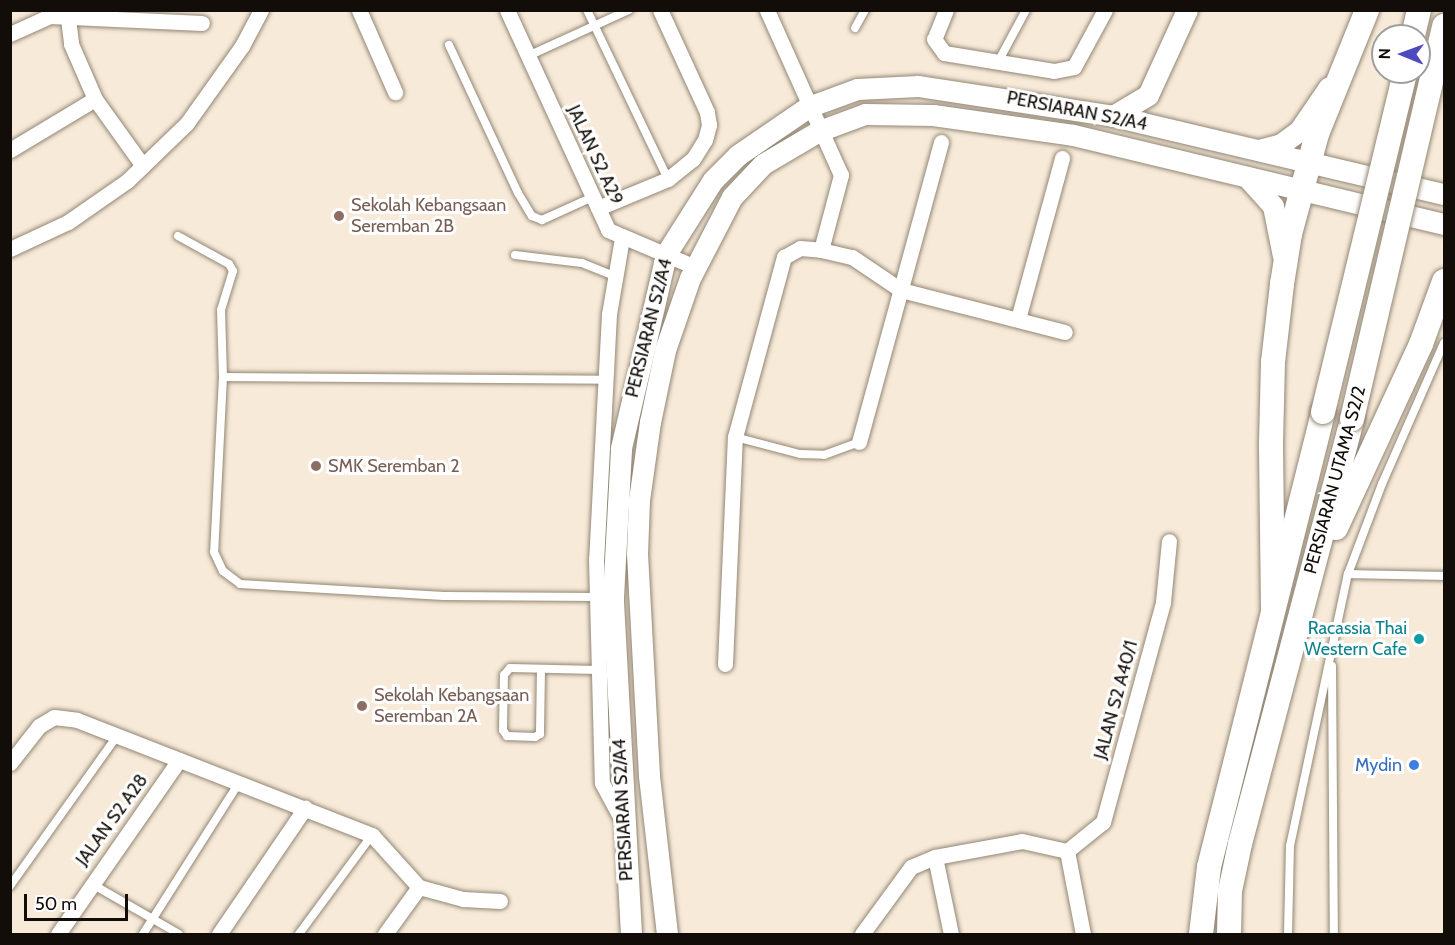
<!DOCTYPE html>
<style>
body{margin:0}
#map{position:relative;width:1455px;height:945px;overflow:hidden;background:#f7ead8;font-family:Cabin,sans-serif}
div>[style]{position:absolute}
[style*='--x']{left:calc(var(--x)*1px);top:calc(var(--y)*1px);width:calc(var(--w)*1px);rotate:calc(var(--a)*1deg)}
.roads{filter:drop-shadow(0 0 2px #928675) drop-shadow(0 0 2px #928675)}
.lane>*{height:8px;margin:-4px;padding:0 4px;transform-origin:4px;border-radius:4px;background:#fff}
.street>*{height:15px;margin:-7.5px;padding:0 7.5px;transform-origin:7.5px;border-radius:7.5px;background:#fff}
.secondary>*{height:21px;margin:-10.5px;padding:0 10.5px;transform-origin:10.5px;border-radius:10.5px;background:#fff}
.primary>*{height:24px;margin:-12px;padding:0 12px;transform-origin:12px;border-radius:12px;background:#fff}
.bridges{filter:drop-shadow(0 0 2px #928675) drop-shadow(0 0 2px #928675)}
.primary-bridge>*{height:24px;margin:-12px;padding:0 12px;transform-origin:12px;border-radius:12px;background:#fff}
.dots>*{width:16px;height:16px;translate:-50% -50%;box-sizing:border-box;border:3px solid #fff;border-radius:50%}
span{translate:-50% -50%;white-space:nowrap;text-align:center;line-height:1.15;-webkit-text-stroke:6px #fff;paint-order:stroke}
.street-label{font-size:18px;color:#120d08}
.education-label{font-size:18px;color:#785e54}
.left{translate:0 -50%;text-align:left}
.culture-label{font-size:18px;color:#0d838f}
.right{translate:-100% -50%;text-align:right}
.shop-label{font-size:18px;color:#366cbe}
.frame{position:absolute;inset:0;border:12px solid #120d08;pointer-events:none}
.north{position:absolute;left:1371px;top:24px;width:60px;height:60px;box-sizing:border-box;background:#fff;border:2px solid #a09e9c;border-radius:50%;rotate:271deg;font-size:16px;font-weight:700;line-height:24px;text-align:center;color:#120d08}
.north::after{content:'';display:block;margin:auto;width:21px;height:27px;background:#4d49bf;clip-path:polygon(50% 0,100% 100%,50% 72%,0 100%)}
.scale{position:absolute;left:24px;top:894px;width:104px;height:27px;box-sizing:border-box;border:3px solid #120d08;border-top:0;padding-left:8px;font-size:18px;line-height:21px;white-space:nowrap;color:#120d08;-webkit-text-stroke:4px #fff;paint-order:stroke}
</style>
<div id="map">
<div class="roads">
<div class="lane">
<div style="--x:587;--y:10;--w:187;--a:64.4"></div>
<div style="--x:855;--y:28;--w:21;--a:-61"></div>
<div style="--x:449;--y:45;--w:163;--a:65"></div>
<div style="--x:518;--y:193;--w:27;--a:59"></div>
<div style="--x:532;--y:216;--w:11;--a:22"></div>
<div style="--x:542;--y:220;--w:56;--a:-24.3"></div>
<div style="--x:528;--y:56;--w:111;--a:-24.5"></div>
<div style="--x:998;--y:62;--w:59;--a:-61.7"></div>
<div style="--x:178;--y:236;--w:58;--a:28.8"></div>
<div style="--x:229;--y:264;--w:8;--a:60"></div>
<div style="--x:233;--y:271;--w:41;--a:107.1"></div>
<div style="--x:221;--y:310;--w:67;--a:88.3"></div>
<div style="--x:223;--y:377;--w:175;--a:92.9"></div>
<div style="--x:214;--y:552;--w:21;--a:65"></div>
<div style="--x:223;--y:571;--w:21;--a:37"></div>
<div style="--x:240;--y:584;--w:204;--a:3.4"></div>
<div style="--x:444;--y:596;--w:153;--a:0.4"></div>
<div style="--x:515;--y:255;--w:67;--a:6.8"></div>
<div style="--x:582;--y:263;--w:35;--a:22"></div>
<div style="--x:223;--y:377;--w:382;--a:0.4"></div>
<div style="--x:735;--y:437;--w:67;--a:14.7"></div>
<div style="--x:800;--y:454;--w:24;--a:2"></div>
<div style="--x:824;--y:455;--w:37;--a:-20"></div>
<div style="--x:1348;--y:574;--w:96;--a:1.2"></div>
<div style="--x:1332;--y:666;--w:268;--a:89.6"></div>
<div style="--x:541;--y:669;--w:65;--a:90.9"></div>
<div style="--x:540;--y:734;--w:6;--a:149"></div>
<div style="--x:535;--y:737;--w:28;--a:-178"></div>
<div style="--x:507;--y:736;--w:7;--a:-124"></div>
<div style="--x:503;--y:730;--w:55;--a:-89"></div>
<div style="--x:504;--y:675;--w:9;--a:-49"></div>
<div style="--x:510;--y:668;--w:88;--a:1.3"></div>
<div style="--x:92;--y:884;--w:100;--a:29.9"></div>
<div style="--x:10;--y:886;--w:184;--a:-54.5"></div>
<div style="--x:143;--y:934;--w:179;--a:-57.6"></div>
<div style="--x:299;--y:934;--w:123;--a:-53.6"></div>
<div style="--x:1288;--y:934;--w:88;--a:-88.7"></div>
<div style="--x:1290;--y:846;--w:278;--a:-78"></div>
<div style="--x:1348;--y:574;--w:96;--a:-69.3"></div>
<div style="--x:1382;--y:484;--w:154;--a:-66.3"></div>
</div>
<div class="street">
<div style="--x:67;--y:10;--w:34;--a:83"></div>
<div style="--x:71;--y:44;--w:60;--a:66.4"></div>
<div style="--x:95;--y:99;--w:82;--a:54.4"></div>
<div style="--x:359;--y:10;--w:90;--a:66.3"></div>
<div style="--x:507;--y:10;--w:242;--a:65.3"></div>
<div style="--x:608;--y:230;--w:95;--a:23"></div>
<div style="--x:946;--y:10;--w:31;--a:112"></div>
<div style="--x:934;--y:39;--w:17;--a:54"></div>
<div style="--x:944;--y:53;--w:111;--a:9.3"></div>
<div style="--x:1054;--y:71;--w:20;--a:-11"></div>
<div style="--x:1074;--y:67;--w:65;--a:-61.5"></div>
<div style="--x:10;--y:34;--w:44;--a:-24.2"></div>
<div style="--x:50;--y:16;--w:152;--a:2.6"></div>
<div style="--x:10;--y:150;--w:99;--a:-31"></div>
<div style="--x:598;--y:208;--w:76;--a:-22.5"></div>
<div style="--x:668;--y:179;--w:32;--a:-39"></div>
<div style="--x:693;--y:159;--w:22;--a:-58"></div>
<div style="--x:705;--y:140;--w:16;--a:-75"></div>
<div style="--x:709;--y:125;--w:13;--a:-99"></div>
<div style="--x:707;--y:112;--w:112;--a:-114.7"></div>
<div style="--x:622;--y:238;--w:77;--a:99.7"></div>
<div style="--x:609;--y:314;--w:245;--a:93"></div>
<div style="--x:596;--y:559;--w:224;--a:88.5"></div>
<div style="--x:602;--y:783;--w:44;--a:61.7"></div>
<div style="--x:10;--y:249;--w:64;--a:-25"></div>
<div style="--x:68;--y:222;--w:72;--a:-34.8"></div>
<div style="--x:127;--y:181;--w:83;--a:-44"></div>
<div style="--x:187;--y:123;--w:95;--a:-54.5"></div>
<div style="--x:242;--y:46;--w:41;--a:-62.2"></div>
<div style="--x:821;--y:250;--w:32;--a:13"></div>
<div style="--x:852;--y:257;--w:59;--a:34"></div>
<div style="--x:901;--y:290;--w:169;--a:14.4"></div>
<div style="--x:1018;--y:319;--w:167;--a:-74.7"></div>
<div style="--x:859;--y:442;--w:311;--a:-74.7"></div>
<div style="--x:725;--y:664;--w:227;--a:-87.5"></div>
<div style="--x:735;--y:437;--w:187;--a:-74.8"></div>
<div style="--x:784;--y:257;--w:18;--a:-29"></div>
<div style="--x:800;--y:248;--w:21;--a:5"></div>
<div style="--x:821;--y:250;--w:78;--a:-75.1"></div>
<div style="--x:841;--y:175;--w:181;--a:-114.2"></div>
<div style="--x:10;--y:763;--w:47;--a:-51.9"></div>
<div style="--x:39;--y:726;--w:17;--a:-31"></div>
<div style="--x:54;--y:717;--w:23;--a:7"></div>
<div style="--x:77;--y:720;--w:317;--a:21.3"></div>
<div style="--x:372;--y:835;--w:70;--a:47.9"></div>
<div style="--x:419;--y:887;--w:46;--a:15.3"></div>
<div style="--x:463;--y:899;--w:37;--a:3"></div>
<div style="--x:1067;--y:851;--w:46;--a:-38.9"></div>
<div style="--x:1103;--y:822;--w:228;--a:-74.7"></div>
<div style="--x:1163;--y:602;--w:61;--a:-84.4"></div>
<div style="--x:1067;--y:851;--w:85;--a:79.1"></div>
<div style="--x:935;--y:857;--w:79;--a:78.3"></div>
<div style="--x:58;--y:934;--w:212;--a:-55.2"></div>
<div style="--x:219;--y:934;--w:153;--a:-55.7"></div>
<div style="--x:385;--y:934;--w:58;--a:-54.1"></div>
<div style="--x:862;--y:934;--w:83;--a:-53.8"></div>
<div style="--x:911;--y:867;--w:26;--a:-23"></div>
<div style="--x:935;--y:857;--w:88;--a:-10.4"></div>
<div style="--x:1022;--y:841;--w:46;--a:12.5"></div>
</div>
<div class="secondary">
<div style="--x:1113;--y:116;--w:41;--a:-31"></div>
<div style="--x:1148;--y:95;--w:94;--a:-65.4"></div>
<div style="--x:1259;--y:150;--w:23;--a:-15"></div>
<div style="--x:1281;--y:144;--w:22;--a:-36"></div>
<div style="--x:1299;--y:131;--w:53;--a:-55.7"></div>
<div style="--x:1247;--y:177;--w:39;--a:48"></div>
<div style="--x:1273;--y:206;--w:51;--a:78.7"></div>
<div style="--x:631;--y:934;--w:337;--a:-93.1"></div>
<div style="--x:613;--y:597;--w:149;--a:-86.9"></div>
<div style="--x:621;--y:448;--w:199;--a:-76.9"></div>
<div style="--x:666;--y:254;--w:88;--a:-57.6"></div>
<div style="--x:713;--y:180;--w:35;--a:-45"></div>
<div style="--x:738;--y:155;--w:85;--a:-34.4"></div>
<div style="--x:808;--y:107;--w:52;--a:-20.2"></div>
<div style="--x:857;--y:89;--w:61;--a:-2.8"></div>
<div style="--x:918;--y:86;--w:197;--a:8.7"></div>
<div style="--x:1113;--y:116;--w:340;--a:13.3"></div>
<div style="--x:667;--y:934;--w:160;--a:-96.5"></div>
<div style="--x:649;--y:775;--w:221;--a:-93.1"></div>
<div style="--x:637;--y:554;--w:54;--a:-87.9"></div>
<div style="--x:639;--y:500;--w:79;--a:-82"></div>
<div style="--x:650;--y:422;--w:74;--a:-78.2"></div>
<div style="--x:665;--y:350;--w:76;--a:-70.9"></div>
<div style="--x:690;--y:278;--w:91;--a:-62.6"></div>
<div style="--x:732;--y:197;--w:45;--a:-46.8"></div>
<div style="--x:763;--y:164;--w:65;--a:-30.5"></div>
<div style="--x:819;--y:131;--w:49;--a:-20.3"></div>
<div style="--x:865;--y:114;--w:68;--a:0.8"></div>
<div style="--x:933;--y:115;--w:141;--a:8.1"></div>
<div style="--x:1073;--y:135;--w:382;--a:13.5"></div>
</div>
<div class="primary">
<div style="--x:1413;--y:36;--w:27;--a:-77"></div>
<div style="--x:1336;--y:528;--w:203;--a:-65.2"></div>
<div style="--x:1421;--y:344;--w:67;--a:-69.9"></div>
<div style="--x:1273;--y:610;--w:167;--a:-90.7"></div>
<div style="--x:1271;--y:443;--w:81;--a:-88.6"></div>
<div style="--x:1273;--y:362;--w:79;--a:-83.4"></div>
<div style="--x:1282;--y:284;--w:51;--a:-80.9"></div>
<div style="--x:1290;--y:234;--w:104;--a:-74.9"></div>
<div style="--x:1317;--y:134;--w:134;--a:-68"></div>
<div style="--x:1201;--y:934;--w:67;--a:-83.2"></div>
<div style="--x:1209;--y:867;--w:469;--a:-75.9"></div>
<div style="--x:1229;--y:934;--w:43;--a:-88.7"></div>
<div style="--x:1230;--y:891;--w:48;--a:-78"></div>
<div style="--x:1240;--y:844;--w:440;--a:-75.2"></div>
</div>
</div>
<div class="bridges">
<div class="primary-bridge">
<div style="--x:1323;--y:412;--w:350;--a:-76.4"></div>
<div style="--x:1352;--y:419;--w:404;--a:-76.8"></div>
</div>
</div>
<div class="dots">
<div style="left:339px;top:216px;background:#8d6e63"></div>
<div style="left:316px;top:466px;background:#8d6e63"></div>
<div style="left:1419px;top:639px;background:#0f9aa8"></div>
<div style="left:362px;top:706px;background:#8d6e63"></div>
<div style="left:1414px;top:765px;background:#3f7fe0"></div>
</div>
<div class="street-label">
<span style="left:1077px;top:111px;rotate:11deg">PERSIARAN S2/A4</span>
<span style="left:595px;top:155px;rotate:65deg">JALAN S2 A29</span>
<span style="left:649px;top:328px;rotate:-76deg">PERSIARAN S2/A4</span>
<span style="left:1335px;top:480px;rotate:-75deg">PERSIARAN UTAMA S2/2</span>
<span style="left:1116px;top:700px;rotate:-75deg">JALAN S2 A40/1</span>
<span style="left:623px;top:810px;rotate:-93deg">PERSIARAN S2/A4</span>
<span style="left:112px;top:820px;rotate:-54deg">JALAN S2 A28</span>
</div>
<div class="education-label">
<span class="left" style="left:351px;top:216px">Sekolah Kebangsaan<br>Seremban 2B</span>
<span class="left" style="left:328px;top:466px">SMK Seremban 2</span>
<span class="left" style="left:374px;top:706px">Sekolah Kebangsaan<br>Seremban 2A</span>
</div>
<div class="culture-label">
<span class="right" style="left:1407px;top:639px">Racassia Thai<br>Western Cafe</span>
</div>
<div class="shop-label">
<span class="right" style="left:1402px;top:765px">Mydin</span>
</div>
<div class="frame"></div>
<div class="north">N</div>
<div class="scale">50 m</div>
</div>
